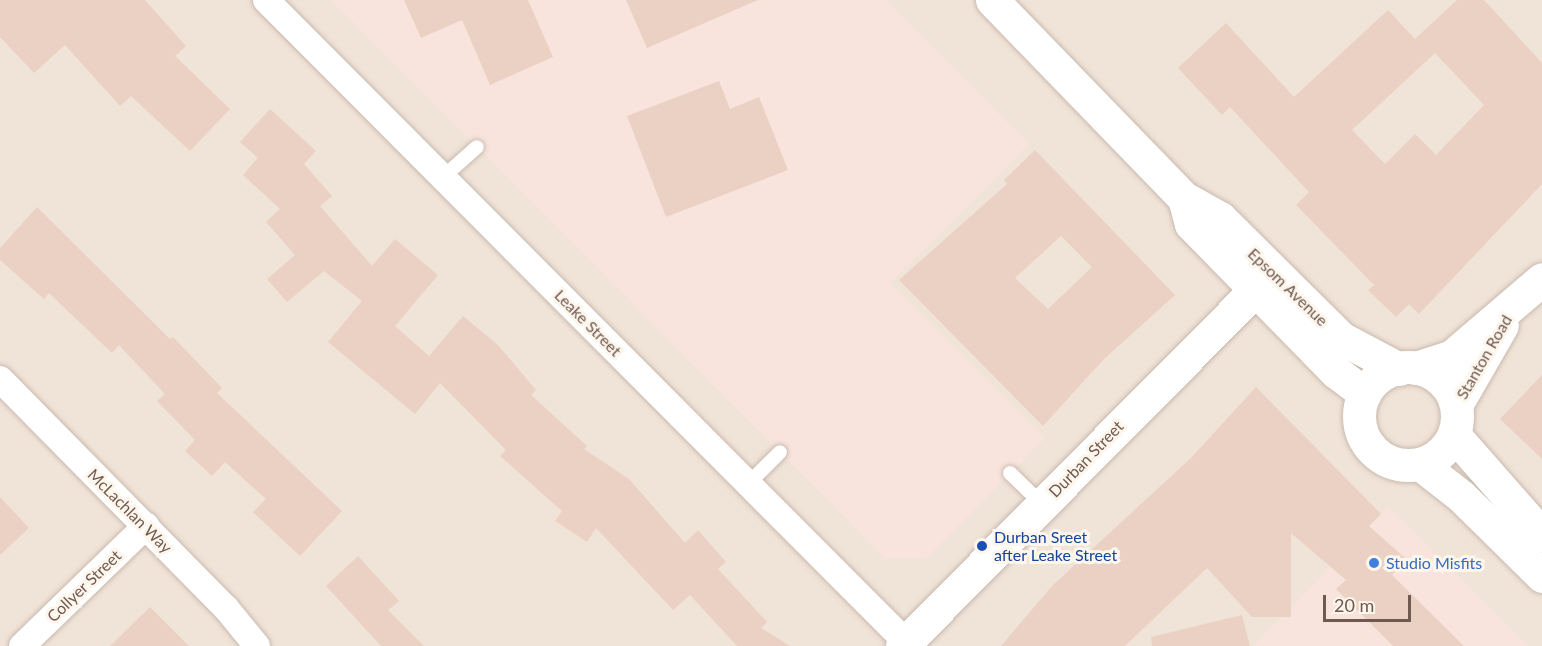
<!DOCTYPE html>
<style>
body{margin:0}
#map{position:relative;width:1542px;height:646px;overflow:hidden;background:#f9f2e8;font-family:Lato,sans-serif}
div>[style]{position:absolute}
[style*='--x']{left:calc(var(--x)*1px);top:calc(var(--y)*1px);width:calc(var(--w)*1px);rotate:calc(var(--a)*1deg)}
.residential>*{inset:0;background:#f0e3d7}
.commercial>*{inset:0;background:#f8e4dd}
.building>*{inset:0;background:#ebd1c3}
.roads{filter:drop-shadow(0 0 2px #cabaaf) drop-shadow(0 0 2px #cabaaf)}
.service>*{height:14px;margin:-7px;padding:0 7px;transform-origin:7px;border-radius:7px;background:#fff}
.minor>*{height:26px;margin:-13px;padding:0 13px;transform-origin:13px;border-radius:13px;background:#fff}
.tertiary>*{height:33px;margin:-16.5px;padding:0 16.5px;transform-origin:16.5px;border-radius:16.5px;background:#fff}
.tertiary>.ring{margin:-16.5px;padding:0;box-sizing:content-box;background:none;border:33px solid #fff;border-radius:50%}
.dots>*{width:16px;height:16px;translate:-50% -50%;box-sizing:border-box;border:3px solid #fdf6ed;border-radius:50%}
span{translate:-50% -50%;white-space:nowrap;text-align:center;line-height:1.15;-webkit-text-stroke:6px #fdf6ed;paint-order:stroke}
.street-label{font-size:16px;color:#70594f}
.transit-label{font-size:16px;color:#164399}
.left{translate:0 -50%;text-align:left}
.shop-label{font-size:16px;color:#366cbe}
.scale{position:absolute;left:1323px;top:595px;width:88px;height:27px;box-sizing:border-box;border:3px solid #70594f;border-top:0;padding-left:8px;font-size:18px;line-height:21px;white-space:nowrap;color:#70594f;-webkit-text-stroke:4px #fdf6ed;paint-order:stroke}
</style>
<div id="map">
<div class="residential">
<div style="clip-path:polygon(0 0,1542px 0,1542px 646px,0 646px)"></div>
</div>
<div class="commercial">
<div style="clip-path:polygon(331px 0,886px 0,1029px 144px,890px 283px,1045px 438px,925px 559px,886px 559px)"></div>
<div style="clip-path:polygon(1388px 507px,1528px 646px,1253px 646px)"></div>
</div>
<div class="building">
<div style="clip-path:polygon(0 0,145px 0,186px 46px,175px 56px,230px 109px,190px 151px,131px 96px,120px 106px,65px 45px,34px 73px,0 37px)"></div>
<div style="clip-path:polygon(404px 0,528px 0,553px 57px,490px 85px,462px 20px,421px 38px)"></div>
<div style="clip-path:polygon(626px 0,758px 0,647px 48px)"></div>
<div style="clip-path:polygon(evenodd,1457px 0,1484px 0,1542px 63px,1542px 184px,1419px 314px,1409px 304px,1396px 317px,1368px 290px,1374px 285px,1296px 205px,1309px 192px,1230px 107px,1222px 115px,1178px 68px,1226px 23px,1294px 97px,1388px 10px,1415px 39px,1457px 0,1435px 53px,1484px 105px,1436px 155px,1415px 134px,1385px 164px,1352px 130px,1435px 53px)"></div>
<div style="clip-path:polygon(719px 81px,730px 109px,759px 97px,788px 170px,666px 217px,627px 116px)"></div>
<div style="clip-path:polygon(270px 109px,316px 151px,304px 164px,332px 196px,320px 206px,372px 266px,395px 239px,438px 275px,395px 326px,429px 356px,463px 316px,498px 345px,536px 390px,531px 395px,587px 446px,584px 449px,629px 479px,685px 543px,698px 530px,726px 562px,718px 569px,767px 622px,761px 628px,790px 646px,737px 646px,690px 595px,673px 610px,596px 528px,587px 542px,555px 521px,562px 511px,500px 456px,506px 450px,440px 383px,415px 414px,328px 342px,362px 301px,324px 271px,287px 302px,267px 279px,295px 255px,266px 222px,280px 209px,243px 175px,258px 158px,240px 142px)"></div>
<div style="clip-path:polygon(evenodd,1035px 150px,1175px 295px,1104px 359px,1043px 426px,899px 280px,1007px 184px,1004px 180px,1035px 150px,1061px 236px,1092px 267px,1048px 309px,1015px 278px,1061px 236px)"></div>
<div style="clip-path:polygon(37px 207px,170px 339px,173px 337px,222px 388px,217px 393px,342px 511px,300px 556px,253px 512px,266px 499px,225px 462px,212px 476px,185px 451px,195px 440px,157px 401px,165px 394px,119px 345px,112px 353px,49px 293px,44px 299px,0 260px,0 248px)"></div>
<div style="clip-path:polygon(1542px 375px,1542px 459px,1500px 419px)"></div>
<div style="clip-path:polygon(1256px 387px,1381px 514px,1369px 526px,1405px 558px,1392px 575px,1464px 646px,1393px 646px,1336px 589px,1346px 580px,1291px 533px,1291px 617px,1252px 617px,1207px 568px,1125px 646px,1001px 646px,1052px 586px,1191px 458px)"></div>
<div style="clip-path:polygon(0 497px,29px 528px,0 555px)"></div>
<div style="clip-path:polygon(358px 556px,399px 601px,388px 610px,424px 646px,381px 646px,326px 586px)"></div>
<div style="clip-path:polygon(150px 607px,189px 646px,110px 646px)"></div>
<div style="clip-path:polygon(1242px 615px,1250px 646px,1152px 646px,1151px 637px)"></div>
</div>
<div class="roads">
<div class="service">
<div style="--x:443;--y:177;--w:45;--a:-41.4"></div>
<div style="--x:1010;--y:473;--w:45;--a:44.1"></div>
<div style="--x:748;--y:484;--w:45;--a:-45"></div>
</div>
<div class="minor">
<div style="--x:266;--y:0;--w:912;--a:45.09"></div>
<div style="--x:0;--y:379;--w:322;--a:45.4"></div>
<div style="--x:226;--y:608;--w:49;--a:50.8"></div>
<div style="--x:22;--y:646;--w:173;--a:-44.1"></div>
</div>
<div class="tertiary">
<div style="--x:992;--y:0;--w:276;--a:45.9"></div>
<div style="--x:1184;--y:198;--w:41;--a:29.1"></div>
<div style="--x:1220;--y:218;--w:170;--a:44.8"></div>
<div style="--x:1341;--y:338;--w:66;--a:28.1"></div>
<div style="--x:1184;--y:198;--w:27;--a:75"></div>
<div style="--x:1191;--y:224;--w:207;--a:45.6"></div>
<div style="--x:1336;--y:372;--w:36;--a:37"></div>
<div class="ring" style="left:1359px;top:367px;width:65px;height:65px"></div>
<div style="--x:1416;--y:368;--w:38;--a:-18"></div>
<div style="--x:1452;--y:356;--w:118;--a:-40.5"></div>
<div style="--x:1456;--y:405;--w:92;--a:-60.1"></div>
<div style="--x:1454;--y:435;--w:133;--a:48.7"></div>
<div style="--x:1420;--y:464;--w:52;--a:38"></div>
<div style="--x:1461;--y:496;--w:114;--a:44.6"></div>
<div style="--x:902;--y:646;--w:524;--a:-45.23"></div>
</div>
</div>
<div class="dots">
<div style="left:982px;top:546px;background:#1a4fb4"></div>
<div style="left:1374px;top:563px;background:#3f7fe0"></div>
</div>
<div class="street-label">
<span style="left:1288px;top:287px;rotate:44deg">Epsom Avenue</span>
<span style="left:588px;top:323px;rotate:45deg">Leake Street</span>
<span style="left:1484px;top:357px;rotate:-60deg">Stanton Road</span>
<span style="left:1086px;top:459px;rotate:-46deg">Durban Street</span>
<span style="left:130px;top:511px;rotate:45deg">McLachlan Way</span>
<span style="left:84px;top:586px;rotate:-44deg">Collyer Street</span>
</div>
<div class="transit-label">
<span class="left" style="left:994px;top:546px">Durban Sreet<br>after Leake Street</span>
</div>
<div class="shop-label">
<span class="left" style="left:1386px;top:563px">Studio Misfits</span>
</div>
<div class="scale">20 m</div>
</div>
